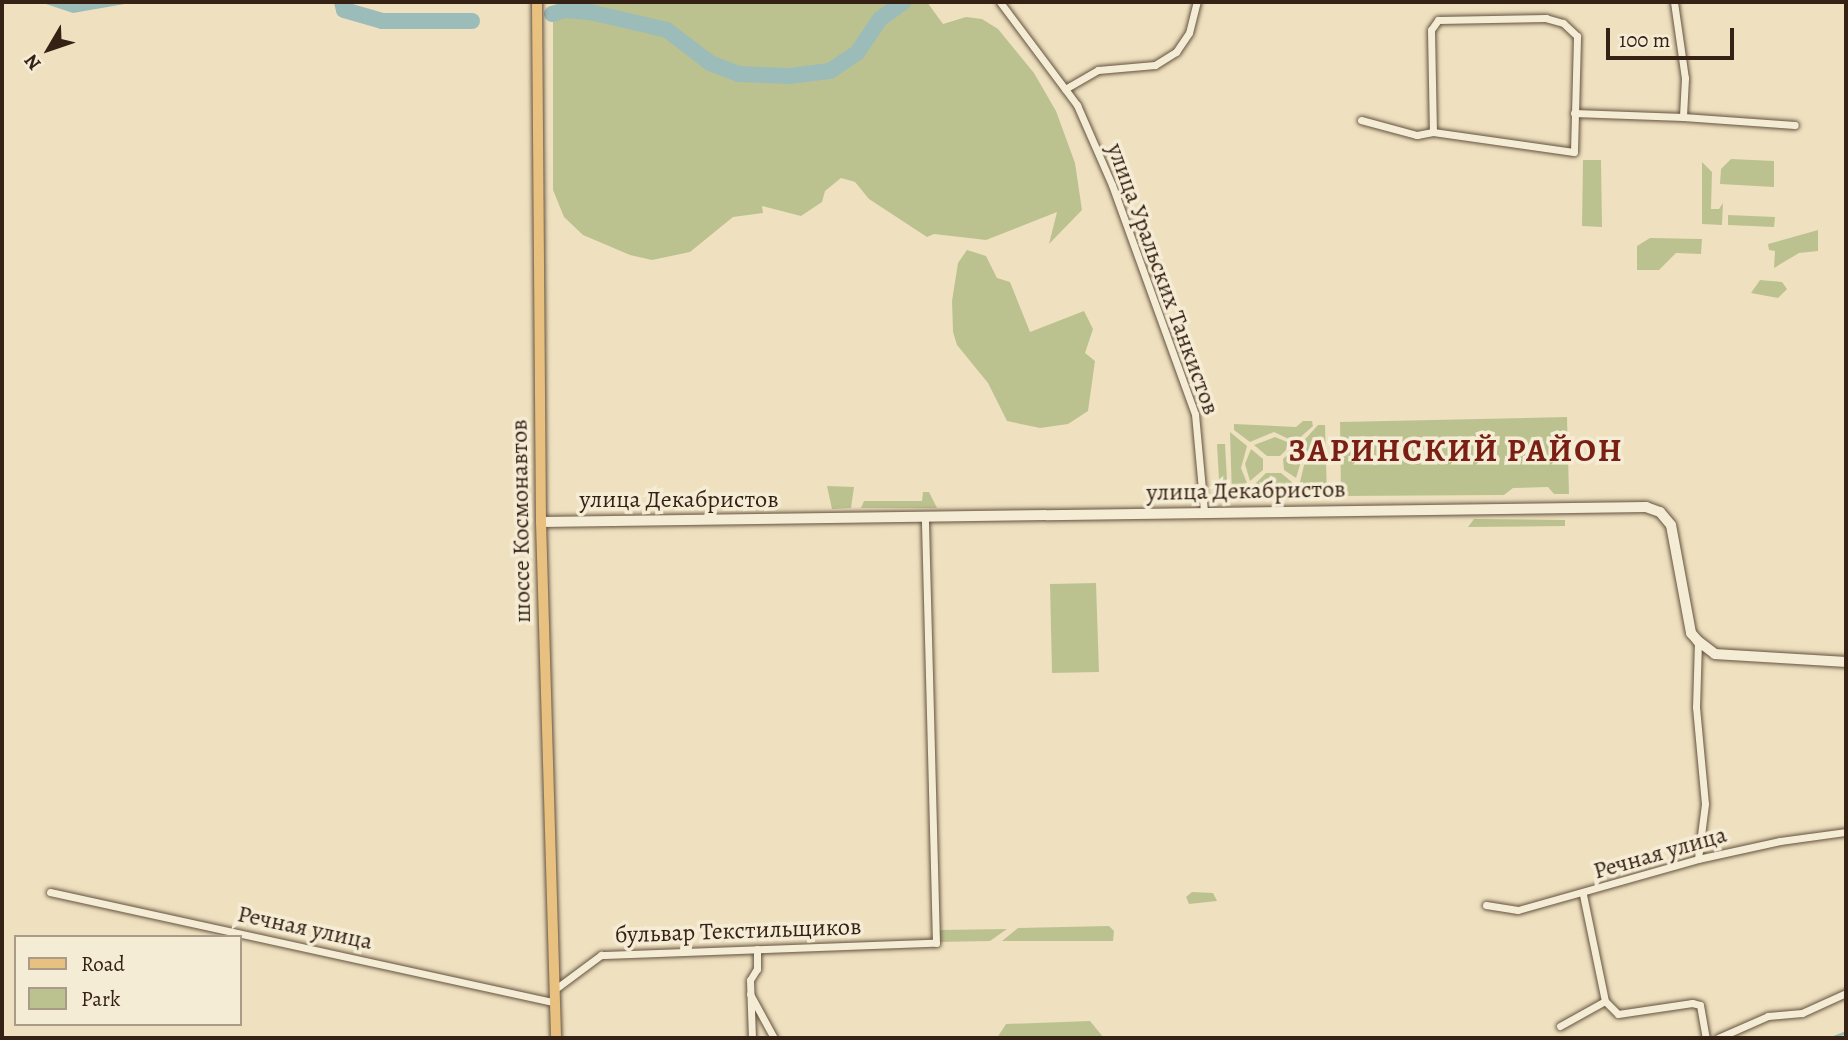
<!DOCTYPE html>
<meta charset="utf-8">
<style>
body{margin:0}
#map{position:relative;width:1848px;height:1040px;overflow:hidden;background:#efe1bf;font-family:Alegreya,serif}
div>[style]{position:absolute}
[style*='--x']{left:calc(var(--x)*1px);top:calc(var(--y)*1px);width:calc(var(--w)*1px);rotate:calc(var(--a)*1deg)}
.green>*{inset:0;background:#bcc28f}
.water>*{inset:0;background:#9cbcba}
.stream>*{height:2.5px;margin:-1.25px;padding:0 1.25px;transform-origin:1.25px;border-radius:1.25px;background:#9cbcba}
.river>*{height:16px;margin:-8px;padding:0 8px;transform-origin:8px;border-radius:8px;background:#9cbcba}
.roads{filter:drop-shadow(0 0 2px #645240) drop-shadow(0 0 2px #645240)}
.street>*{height:7px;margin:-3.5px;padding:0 3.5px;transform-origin:3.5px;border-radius:3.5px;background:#f5ecd5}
.secondary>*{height:10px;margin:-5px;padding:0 5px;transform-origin:5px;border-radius:5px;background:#f5ecd5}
.primary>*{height:10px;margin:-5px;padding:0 5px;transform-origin:5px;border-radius:5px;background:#e8c080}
span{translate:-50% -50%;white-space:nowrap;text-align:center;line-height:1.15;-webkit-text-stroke:7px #f5ecd5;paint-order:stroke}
.street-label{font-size:24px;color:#362215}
.district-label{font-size:32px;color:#7a1f14;font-weight:700;letter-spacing:2px}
.frame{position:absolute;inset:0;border:4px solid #362215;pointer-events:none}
.legend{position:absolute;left:14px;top:935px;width:228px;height:91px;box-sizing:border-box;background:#f5ecd5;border:2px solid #a99b88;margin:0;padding:9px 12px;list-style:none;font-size:21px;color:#362215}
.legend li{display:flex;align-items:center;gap:14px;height:35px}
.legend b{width:35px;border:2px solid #a99b88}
.north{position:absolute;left:14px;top:14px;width:70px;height:70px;-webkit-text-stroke:5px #f5ecd5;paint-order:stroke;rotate:231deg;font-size:19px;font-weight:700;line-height:28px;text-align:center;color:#362215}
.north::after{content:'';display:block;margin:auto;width:24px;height:32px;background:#362215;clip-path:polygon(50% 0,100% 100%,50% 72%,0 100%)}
.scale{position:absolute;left:1606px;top:28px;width:128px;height:32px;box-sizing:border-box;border:4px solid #362215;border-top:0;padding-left:9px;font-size:21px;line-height:24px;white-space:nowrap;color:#362215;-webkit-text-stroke:5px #f5ecd5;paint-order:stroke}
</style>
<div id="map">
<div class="green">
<div style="clip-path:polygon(564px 2px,927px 2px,943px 24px,966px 17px,982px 19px,998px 29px,1034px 73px,1056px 111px,1075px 163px,1082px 210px,1049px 244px,1057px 212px,986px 240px,934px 234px,927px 237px,869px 199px,855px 182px,841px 178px,825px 191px,822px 202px,801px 216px,762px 206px,763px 213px,733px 217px,690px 252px,652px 260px,630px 255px,583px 235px,564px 217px,553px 190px,553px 11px)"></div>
<div style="clip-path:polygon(1731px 159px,1774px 161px,1774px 187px,1720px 184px,1721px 169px)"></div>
<div style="clip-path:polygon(1583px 160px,1601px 160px,1602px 227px,1582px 226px)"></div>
<div style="clip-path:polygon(1702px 162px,1712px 172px,1711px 209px,1719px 209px,1723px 203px,1722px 225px,1702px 224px)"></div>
<div style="clip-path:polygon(1728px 215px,1775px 217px,1774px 227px,1728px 225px)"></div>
<div style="clip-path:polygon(1818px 230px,1818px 251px,1799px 253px,1774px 268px,1775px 251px,1769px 250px,1768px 244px)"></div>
<div style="clip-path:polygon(1650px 238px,1702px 239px,1701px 254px,1676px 253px,1659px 270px,1637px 270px,1637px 246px)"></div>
<div style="clip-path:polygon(967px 250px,986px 256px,997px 278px,1010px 282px,1030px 332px,1084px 311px,1093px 329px,1085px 353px,1095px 361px,1088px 411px,1068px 424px,1040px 428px,1007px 421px,988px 383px,957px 345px,953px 332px,952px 301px,958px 263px)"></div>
<div style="clip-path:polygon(1760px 280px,1782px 282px,1787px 289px,1778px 298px,1751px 293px)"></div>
<div style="clip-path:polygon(1567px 417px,1569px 494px,1554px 494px,1548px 487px,1513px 488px,1504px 495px,1341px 496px,1340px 422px)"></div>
<div style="clip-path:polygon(1303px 421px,1312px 421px,1313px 426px,1295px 442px,1274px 432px,1250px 442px,1234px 430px,1234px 424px,1296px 427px)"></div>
<div style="clip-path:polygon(1318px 425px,1325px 425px,1327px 497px,1320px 497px,1300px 482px,1305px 461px,1299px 446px)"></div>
<div style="clip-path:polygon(1230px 432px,1247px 446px,1241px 468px,1247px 483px,1232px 496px)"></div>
<div style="clip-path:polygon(1275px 437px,1292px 444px,1280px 456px,1267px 456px,1254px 445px)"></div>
<div style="clip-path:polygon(1217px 444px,1225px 444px,1228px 498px,1220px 498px)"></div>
<div style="clip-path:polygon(1295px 448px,1300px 465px,1296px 478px,1284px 470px,1283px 459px)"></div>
<div style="clip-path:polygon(1251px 449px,1263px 459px,1263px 470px,1250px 481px,1245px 464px)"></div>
<div style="clip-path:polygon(1266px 473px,1281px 473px,1293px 483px,1282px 491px,1264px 491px,1254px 485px)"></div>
<div style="clip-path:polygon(827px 486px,854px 487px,851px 508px,832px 509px)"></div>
<div style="clip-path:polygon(1297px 486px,1312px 498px,1236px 499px,1250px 487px,1274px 496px)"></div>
<div style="clip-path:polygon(923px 492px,929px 492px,937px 508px,861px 508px,864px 501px,922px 501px)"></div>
<div style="clip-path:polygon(1474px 519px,1565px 520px,1565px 526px,1468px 527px)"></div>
<div style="clip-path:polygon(1096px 583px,1099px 672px,1052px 673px,1050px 584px)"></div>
<div style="clip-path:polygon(1192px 892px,1213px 893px,1217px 901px,1189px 904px,1186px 897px)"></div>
<div style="clip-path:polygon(1109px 926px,1114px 931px,1113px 941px,1002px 941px,1018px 928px)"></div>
<div style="clip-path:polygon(1007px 929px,990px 941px,938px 942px,938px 930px)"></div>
<div style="clip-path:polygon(1090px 1021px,1104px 1038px,997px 1038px,1006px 1024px)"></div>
</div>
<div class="water">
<div style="clip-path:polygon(40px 2px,136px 2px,73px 13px)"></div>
</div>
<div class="stream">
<div style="--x:1831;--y:1038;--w:16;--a:-22"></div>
</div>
<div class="river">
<div style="--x:342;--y:2;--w:8;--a:76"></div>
<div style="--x:344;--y:10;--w:40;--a:16"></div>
<div style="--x:382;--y:21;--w:90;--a:0"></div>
<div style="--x:552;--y:14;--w:14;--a:-17"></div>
<div style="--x:565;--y:10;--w:25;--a:5"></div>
<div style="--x:590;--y:12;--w:79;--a:13.2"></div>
<div style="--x:667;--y:30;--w:54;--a:37.5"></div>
<div style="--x:710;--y:63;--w:30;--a:21"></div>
<div style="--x:738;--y:74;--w:51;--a:2.2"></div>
<div style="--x:789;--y:76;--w:41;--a:-7"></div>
<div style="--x:830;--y:71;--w:32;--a:-34"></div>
<div style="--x:857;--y:53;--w:41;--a:-55.9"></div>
<div style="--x:880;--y:19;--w:29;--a:-36"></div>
</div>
<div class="roads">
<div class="street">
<div style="--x:1000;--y:2;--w:129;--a:53.2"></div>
<div style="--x:1077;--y:105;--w:87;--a:66.4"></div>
<div style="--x:1112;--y:185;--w:244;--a:70.1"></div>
<div style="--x:1195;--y:414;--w:97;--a:84.7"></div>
<div style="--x:1674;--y:2;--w:77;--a:81.8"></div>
<div style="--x:1685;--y:78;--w:39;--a:93"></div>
<div style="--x:1683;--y:117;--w:112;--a:4.1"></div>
<div style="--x:1065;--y:89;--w:38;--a:-30"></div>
<div style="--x:1098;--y:70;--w:57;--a:-5"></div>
<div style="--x:1155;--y:65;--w:25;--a:-32"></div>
<div style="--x:1176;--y:52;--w:23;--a:-56"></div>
<div style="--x:1189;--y:33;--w:32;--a:-76"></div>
<div style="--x:1574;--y:113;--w:109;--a:2.1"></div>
<div style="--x:1361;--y:120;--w:58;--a:15"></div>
<div style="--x:1417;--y:135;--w:16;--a:-11"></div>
<div style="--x:1433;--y:132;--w:142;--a:8.1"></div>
<div style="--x:1574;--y:152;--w:116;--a:-88.5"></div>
<div style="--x:1577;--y:36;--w:19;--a:-137"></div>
<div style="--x:1563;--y:23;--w:18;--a:-164"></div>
<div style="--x:1546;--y:18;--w:108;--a:178.9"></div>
<div style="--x:1438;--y:20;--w:12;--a:125"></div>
<div style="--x:1431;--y:30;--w:102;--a:88.9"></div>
<div style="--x:1698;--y:641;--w:66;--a:91.7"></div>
<div style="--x:1696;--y:707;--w:97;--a:84.7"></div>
<div style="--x:1705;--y:804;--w:55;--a:97.3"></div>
<div style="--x:50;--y:892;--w:515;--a:12.34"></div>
<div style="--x:1486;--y:905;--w:32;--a:9"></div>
<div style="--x:1518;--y:910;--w:187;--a:-15.8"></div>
<div style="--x:1698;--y:859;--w:84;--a:-12.4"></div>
<div style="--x:1780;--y:841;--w:67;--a:-7.8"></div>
<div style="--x:554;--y:990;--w:59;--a:-36.7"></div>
<div style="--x:601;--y:955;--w:335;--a:-2.1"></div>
<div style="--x:936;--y:943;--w:427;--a:-91.5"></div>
<div style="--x:750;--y:994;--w:50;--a:61.4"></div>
<div style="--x:1605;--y:1001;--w:18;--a:45"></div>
<div style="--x:1618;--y:1014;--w:75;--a:-8.5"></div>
<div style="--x:1692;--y:1003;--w:8;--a:14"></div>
<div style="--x:1700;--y:1005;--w:34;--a:80"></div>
<div style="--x:1560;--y:1026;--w:51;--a:-29.1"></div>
<div style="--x:1605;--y:1001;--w:108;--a:-101.7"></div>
<div style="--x:752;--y:1038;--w:58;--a:-92"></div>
<div style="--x:750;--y:980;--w:13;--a:-58"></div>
<div style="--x:757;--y:969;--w:20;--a:-90"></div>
<div style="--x:1718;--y:1038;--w:55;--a:-23.7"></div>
<div style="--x:1768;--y:1016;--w:34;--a:-5"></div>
<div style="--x:1802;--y:1013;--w:48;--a:-24.4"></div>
</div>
<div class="secondary">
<div style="--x:541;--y:522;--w:1105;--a:-0.78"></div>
<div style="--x:1646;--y:507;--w:15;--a:20"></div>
<div style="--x:1660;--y:512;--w:17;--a:50"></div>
<div style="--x:1671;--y:525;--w:110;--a:79.5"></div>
<div style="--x:1691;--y:633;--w:11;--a:49"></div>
<div style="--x:1698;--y:641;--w:21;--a:37"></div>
<div style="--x:1715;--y:654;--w:131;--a:3.5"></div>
</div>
<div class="primary">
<div style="--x:537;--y:2;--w:520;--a:89.56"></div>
<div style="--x:541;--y:522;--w:516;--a:88.33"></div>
</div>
</div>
<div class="street-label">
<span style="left:1163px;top:279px;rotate:70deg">улица Уральских Танкистов</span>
<span style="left:1246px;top:491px;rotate:-1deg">улица Декабристов</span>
<span style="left:679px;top:500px">улица Декабристов</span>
<span style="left:521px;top:521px;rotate:-91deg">шоссе Космонавтов</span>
<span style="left:1660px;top:853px;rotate:-16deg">Речная улица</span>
<span style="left:305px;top:928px;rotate:12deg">Речная улица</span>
<span style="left:738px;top:931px;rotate:-2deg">бульвар Текстильщиков</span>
</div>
<div class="district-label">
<span style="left:1456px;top:450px">ЗАРИНСКИЙ РАЙОН</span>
</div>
<div class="frame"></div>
<ul class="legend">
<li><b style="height:9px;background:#e8c080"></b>Road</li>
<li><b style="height:19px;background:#bcc28f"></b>Park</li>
</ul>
<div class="north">N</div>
<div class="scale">100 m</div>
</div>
